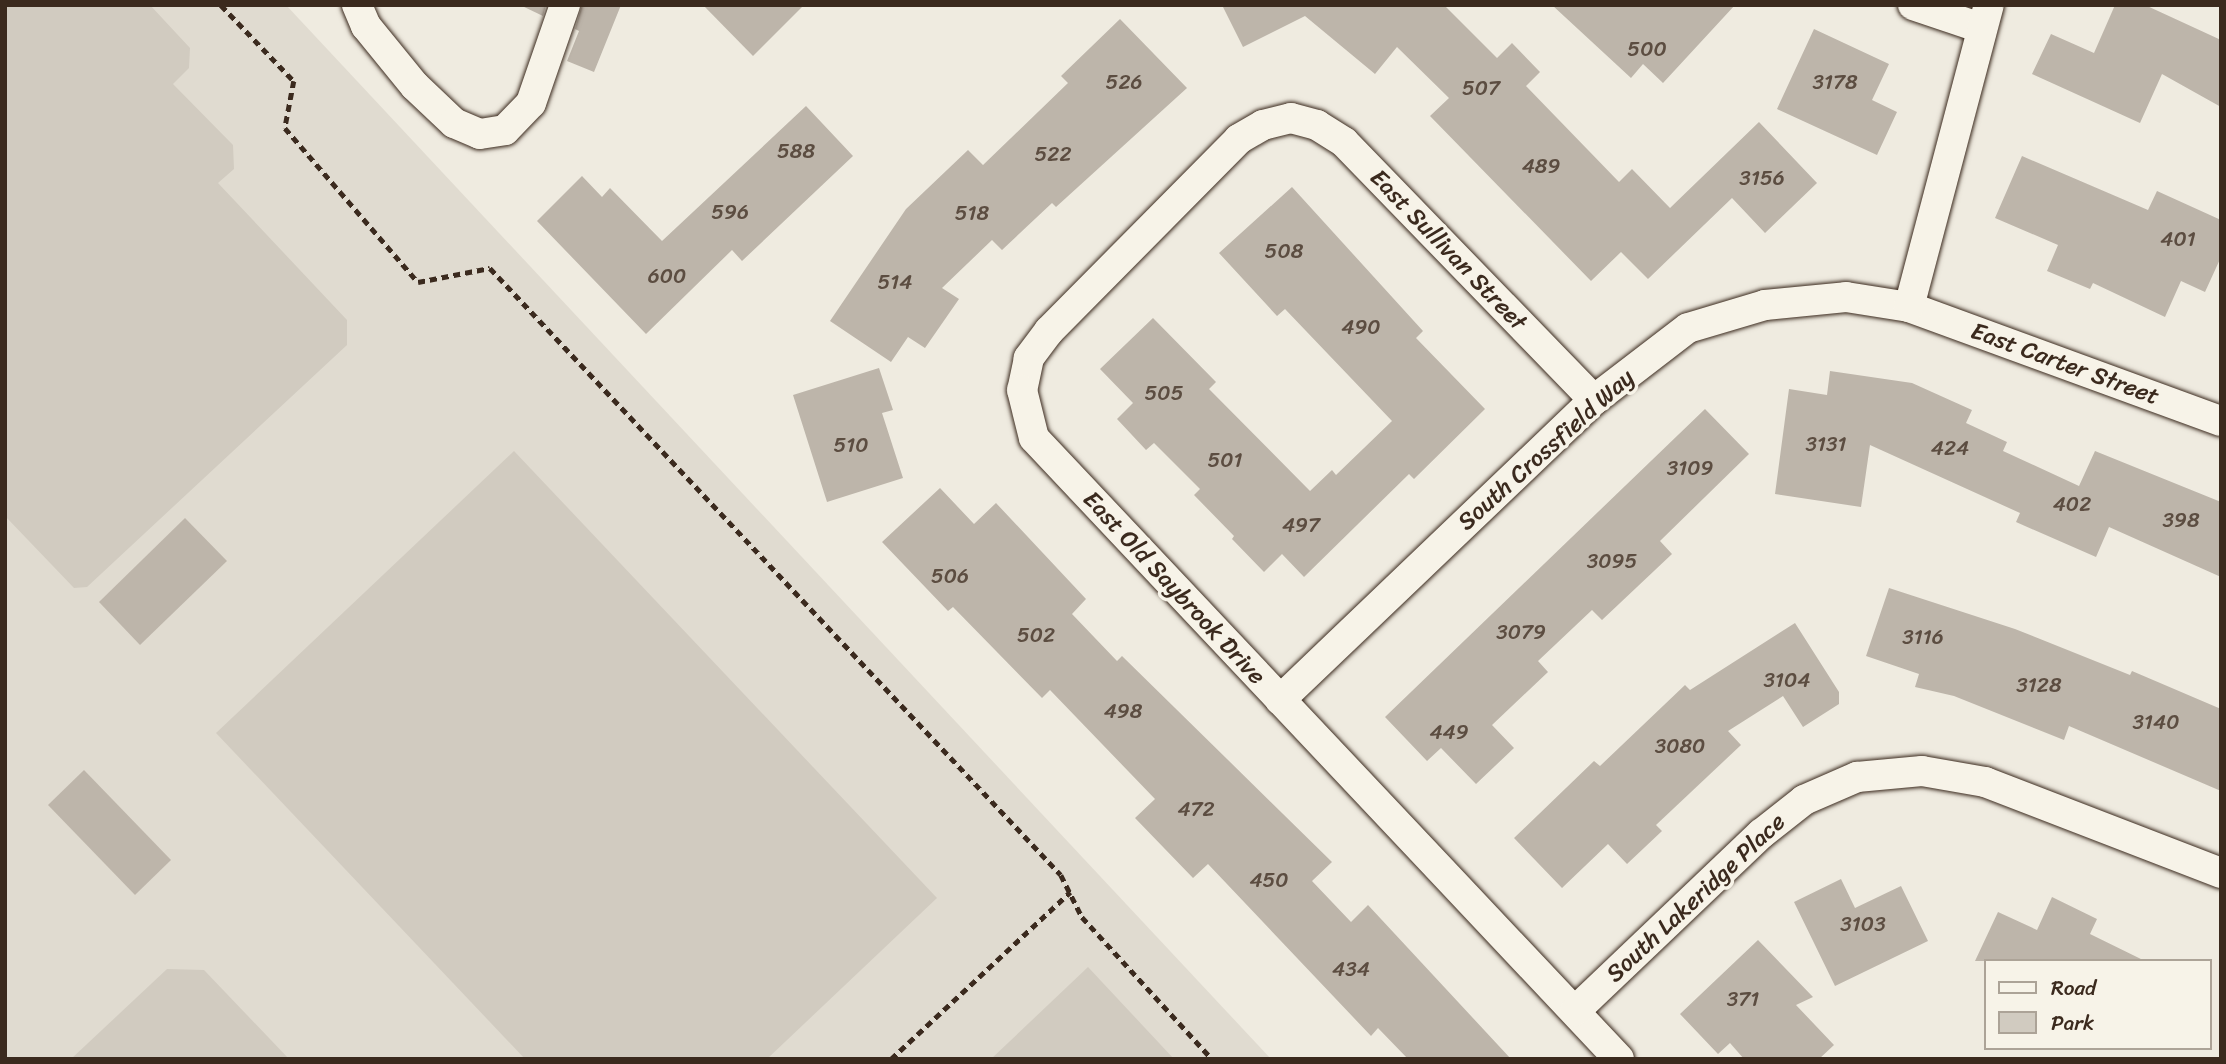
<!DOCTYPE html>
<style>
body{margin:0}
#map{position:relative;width:2226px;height:1064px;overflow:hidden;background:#efebe0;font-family:Sriracha,sans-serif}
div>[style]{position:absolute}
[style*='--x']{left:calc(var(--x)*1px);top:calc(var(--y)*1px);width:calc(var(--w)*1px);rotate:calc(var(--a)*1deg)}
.built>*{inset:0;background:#e0dbd0}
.green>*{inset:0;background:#d1cbc0}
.building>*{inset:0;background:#bdb5aa}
.path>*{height:4.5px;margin-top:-2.25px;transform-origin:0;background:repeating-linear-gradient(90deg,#3b2a1e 0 7px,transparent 0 12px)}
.roads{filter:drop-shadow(0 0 2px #3b2a1e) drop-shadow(0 0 2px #3b2a1e)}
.street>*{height:30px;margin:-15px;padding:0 15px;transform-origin:15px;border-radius:15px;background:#f7f3e8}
span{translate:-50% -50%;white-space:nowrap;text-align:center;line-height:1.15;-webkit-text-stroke:7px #f7f3e8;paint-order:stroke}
.number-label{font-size:21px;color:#5c4d41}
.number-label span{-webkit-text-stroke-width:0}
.street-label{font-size:24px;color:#3b2a1e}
.frame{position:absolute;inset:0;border:7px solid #3b2a1e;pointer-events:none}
.legend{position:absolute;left:1984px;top:959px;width:228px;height:91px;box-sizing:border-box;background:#f7f3e8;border:2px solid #aca397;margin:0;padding:9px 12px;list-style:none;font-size:21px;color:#3b2a1e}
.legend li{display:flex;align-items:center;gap:14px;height:35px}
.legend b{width:35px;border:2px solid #aca397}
</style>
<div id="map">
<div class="built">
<div style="clip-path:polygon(5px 5px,286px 5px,1271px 1059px,5px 1059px)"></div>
</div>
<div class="green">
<div style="clip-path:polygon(5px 5px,150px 5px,190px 48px,189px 68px,173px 84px,233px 145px,234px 169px,218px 183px,347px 320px,347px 345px,87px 587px,74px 588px,5px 516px)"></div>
<div style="clip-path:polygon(514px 451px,937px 898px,767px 1059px,525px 1059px,216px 733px)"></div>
<div style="clip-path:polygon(1088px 967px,1174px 1059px,991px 1059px)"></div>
<div style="clip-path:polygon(167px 969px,204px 970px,289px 1059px,71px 1059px)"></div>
</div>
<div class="building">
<div style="clip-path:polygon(520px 5px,546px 5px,543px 16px)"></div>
<div style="clip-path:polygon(582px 5px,621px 5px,594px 72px,567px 61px,579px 31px,575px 29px)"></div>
<div style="clip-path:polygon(703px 5px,804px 5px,753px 56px)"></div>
<div style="clip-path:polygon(1222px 5px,1444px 5px,1497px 58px,1512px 43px,1540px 72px,1526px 86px,1619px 182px,1632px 169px,1670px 208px,1759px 122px,1817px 183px,1765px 233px,1732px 198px,1648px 279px,1621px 252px,1591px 281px,1430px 116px,1449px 98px,1397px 47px,1375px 74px,1305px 16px,1243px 47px)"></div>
<div style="clip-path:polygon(1552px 5px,1735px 5px,1663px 83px,1643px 64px,1631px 78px)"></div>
<div style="clip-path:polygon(2115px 5px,2145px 5px,2221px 40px,2221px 107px,2162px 74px,2140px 123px,2032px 74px,2051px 34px,2094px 53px)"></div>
<div style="clip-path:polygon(1120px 19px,1187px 88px,1056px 207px,1052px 203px,1002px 250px,992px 240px,942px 288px,959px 299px,925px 348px,908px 337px,891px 362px,830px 321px,906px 209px,968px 150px,983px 165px,1068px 83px,1061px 76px)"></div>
<div style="clip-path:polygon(1814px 29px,1889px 64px,1872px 100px,1897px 112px,1877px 155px,1777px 109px)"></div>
<div style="clip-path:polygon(806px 106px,853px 156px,742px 261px,732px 250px,646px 334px,537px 221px,582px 176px,602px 197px,610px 188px,662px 241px)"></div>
<div style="clip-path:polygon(2022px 156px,2148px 210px,2157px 191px,2221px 220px,2221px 257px,2205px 292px,2181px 281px,2165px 317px,2093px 283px,2090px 289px,2047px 271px,2058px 245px,1995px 218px)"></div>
<div style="clip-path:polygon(1292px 187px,1423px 331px,1416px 338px,1485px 409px,1414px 479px,1409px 474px,1304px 577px,1282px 554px,1264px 572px,1232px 539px,1234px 536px,1194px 495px,1200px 489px,1154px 443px,1146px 450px,1117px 419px,1133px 403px,1100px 369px,1153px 318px,1216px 382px,1209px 389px,1310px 491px,1332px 470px,1336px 475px,1392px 421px,1285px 309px,1277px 316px,1219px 253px)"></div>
<div style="clip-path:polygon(879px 368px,893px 410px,882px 413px,903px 478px,827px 502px,793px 395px)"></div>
<div style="clip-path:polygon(1830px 371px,1912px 383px,1972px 410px,1966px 423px,2007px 442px,2003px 451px,2079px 486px,2095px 451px,2221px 502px,2221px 577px,2109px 527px,2096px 557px,2016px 522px,2020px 513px,1870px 445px,1861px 507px,1775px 494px,1789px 389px,1827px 395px)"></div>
<div style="clip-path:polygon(1705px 409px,1749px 454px,1660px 541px,1672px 554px,1602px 620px,1592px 610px,1538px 661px,1548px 672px,1492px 725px,1514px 748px,1476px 784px,1441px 748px,1427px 761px,1385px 717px)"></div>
<div style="clip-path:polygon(940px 488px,974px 524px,996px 503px,1086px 599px,1072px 614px,1117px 661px,1122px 656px,1332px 862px,1312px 881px,1351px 922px,1368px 905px,1511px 1059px,1408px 1059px,1378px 1028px,1371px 1036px,1208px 864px,1193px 878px,1135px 818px,1155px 799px,1050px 690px,1042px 698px,953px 607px,948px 611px,882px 542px)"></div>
<div style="clip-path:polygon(185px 518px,227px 561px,140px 645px,99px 602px)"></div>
<div style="clip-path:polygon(1889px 588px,2015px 629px,2130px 675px,2132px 671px,2221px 709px,2221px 791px,2069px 726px,2064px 740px,1954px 696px,1915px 687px,1919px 674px,1866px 656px)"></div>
<div style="clip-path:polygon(1795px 623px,1839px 692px,1839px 704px,1803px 727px,1783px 696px,1728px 731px,1741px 745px,1656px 825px,1662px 831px,1627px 864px,1608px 844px,1562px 888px,1514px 838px,1594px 761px,1600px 766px,1685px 685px,1690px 690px)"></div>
<div style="clip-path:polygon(84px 770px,171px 860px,135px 895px,48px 805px)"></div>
<div style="clip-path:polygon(1841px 879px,1855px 908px,1901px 886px,1928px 941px,1835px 986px,1794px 902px)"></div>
<div style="clip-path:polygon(2052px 897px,2097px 919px,2090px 934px,2145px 961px,1975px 961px,1998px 912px,2037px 930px)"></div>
<div style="clip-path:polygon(1758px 940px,1813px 997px,1796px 1005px,1834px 1045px,1819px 1059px,1744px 1059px,1730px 1043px,1718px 1054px,1680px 1014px)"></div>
</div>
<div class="path">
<div style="--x:221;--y:5;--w:105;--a:46.2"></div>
<div style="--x:294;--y:81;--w:48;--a:100.8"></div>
<div style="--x:285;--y:128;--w:203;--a:49.2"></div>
<div style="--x:418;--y:282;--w:73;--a:-11"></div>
<div style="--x:490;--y:268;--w:833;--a:46.75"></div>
<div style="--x:1061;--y:875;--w:47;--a:63.4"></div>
<div style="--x:1082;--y:917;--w:193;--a:47.5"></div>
<div style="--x:891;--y:1059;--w:245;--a:-43"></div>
</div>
<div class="roads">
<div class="street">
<div style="--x:357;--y:5;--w:23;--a:67"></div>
<div style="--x:366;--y:26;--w:77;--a:50.8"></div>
<div style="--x:415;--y:86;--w:54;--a:43.5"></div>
<div style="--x:454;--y:123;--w:28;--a:23"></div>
<div style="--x:480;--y:134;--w:25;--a:-9"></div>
<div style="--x:505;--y:130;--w:37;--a:-46"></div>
<div style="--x:531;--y:103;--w:104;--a:-70.9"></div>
<div style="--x:1913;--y:5;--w:72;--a:18.7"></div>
<div style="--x:1909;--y:307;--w:332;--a:20.1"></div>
<div style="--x:1594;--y:400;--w:359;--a:-134.1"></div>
<div style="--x:1344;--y:142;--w:32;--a:-148"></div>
<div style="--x:1317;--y:125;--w:27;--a:-165"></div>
<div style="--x:1291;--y:118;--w:29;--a:166"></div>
<div style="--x:1263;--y:125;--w:28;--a:150"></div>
<div style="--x:1239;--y:139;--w:270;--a:134.7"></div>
<div style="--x:1049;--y:331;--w:34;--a:127"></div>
<div style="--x:1029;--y:358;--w:33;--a:102"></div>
<div style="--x:1022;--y:390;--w:49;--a:76"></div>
<div style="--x:1034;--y:438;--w:853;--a:46.71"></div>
<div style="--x:1280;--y:700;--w:434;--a:-43.7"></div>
<div style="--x:1594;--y:400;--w:118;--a:-37.5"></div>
<div style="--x:1688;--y:328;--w:80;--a:-16.6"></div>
<div style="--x:1765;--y:305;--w:81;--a:-5.6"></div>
<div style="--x:1846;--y:297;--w:64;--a:9"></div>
<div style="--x:1909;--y:307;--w:312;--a:-75.2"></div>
<div style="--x:1575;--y:1011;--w:257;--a:-43.6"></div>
<div style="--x:1761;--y:834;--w:55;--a:-38.3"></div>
<div style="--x:1804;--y:800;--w:58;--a:-23.5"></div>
<div style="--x:1857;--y:777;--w:65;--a:-5.3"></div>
<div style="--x:1922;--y:771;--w:64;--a:9.9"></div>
<div style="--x:1985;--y:782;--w:253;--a:21.1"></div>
</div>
</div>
<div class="number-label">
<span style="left:1647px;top:49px">500</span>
<span style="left:1124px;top:82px">526</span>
<span style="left:1835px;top:82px">3178</span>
<span style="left:1481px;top:88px">507</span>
<span style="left:796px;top:151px">588</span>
<span style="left:1053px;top:154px">522</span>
<span style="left:1541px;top:166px">489</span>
<span style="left:1762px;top:178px">3156</span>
<span style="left:730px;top:212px">596</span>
<span style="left:972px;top:213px">518</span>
<span style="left:2178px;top:239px">401</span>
<span style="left:1284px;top:251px">508</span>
<span style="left:667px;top:276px">600</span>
<span style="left:895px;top:282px">514</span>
<span style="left:1361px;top:327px">490</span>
<span style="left:1164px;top:393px">505</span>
<span style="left:1826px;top:444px">3131</span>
<span style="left:851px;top:445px">510</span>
<span style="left:1950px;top:448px">424</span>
<span style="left:1225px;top:460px">501</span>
<span style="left:1690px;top:468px">3109</span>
<span style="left:2072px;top:504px">402</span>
<span style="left:2181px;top:520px">398</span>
<span style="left:1301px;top:525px">497</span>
<span style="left:1612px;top:561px">3095</span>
<span style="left:950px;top:576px">506</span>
<span style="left:1521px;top:632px">3079</span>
<span style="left:1036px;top:635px">502</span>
<span style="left:1923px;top:637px">3116</span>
<span style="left:1787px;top:680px">3104</span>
<span style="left:2039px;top:685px">3128</span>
<span style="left:1123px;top:711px">498</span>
<span style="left:2156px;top:722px">3140</span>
<span style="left:1449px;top:732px">449</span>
<span style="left:1680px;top:746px">3080</span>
<span style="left:1196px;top:809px">472</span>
<span style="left:1269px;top:880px">450</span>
<span style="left:1863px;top:924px">3103</span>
<span style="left:1351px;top:969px">434</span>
<span style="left:1743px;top:999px">371</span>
</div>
<div class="street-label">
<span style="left:1448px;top:250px;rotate:46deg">East Sullivan Street</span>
<span style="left:2065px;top:364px;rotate:20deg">East Carter Street</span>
<span style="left:1546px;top:450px;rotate:-42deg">South Crossfield Way</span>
<span style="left:1174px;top:588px;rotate:47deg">East Old Saybrook Drive</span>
<span style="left:1696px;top:898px;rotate:-43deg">South Lakeridge Place</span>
</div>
<div class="frame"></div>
<ul class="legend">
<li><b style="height:9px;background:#f7f3e8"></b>Road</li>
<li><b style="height:19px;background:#d1cbc0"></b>Park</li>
</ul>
</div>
